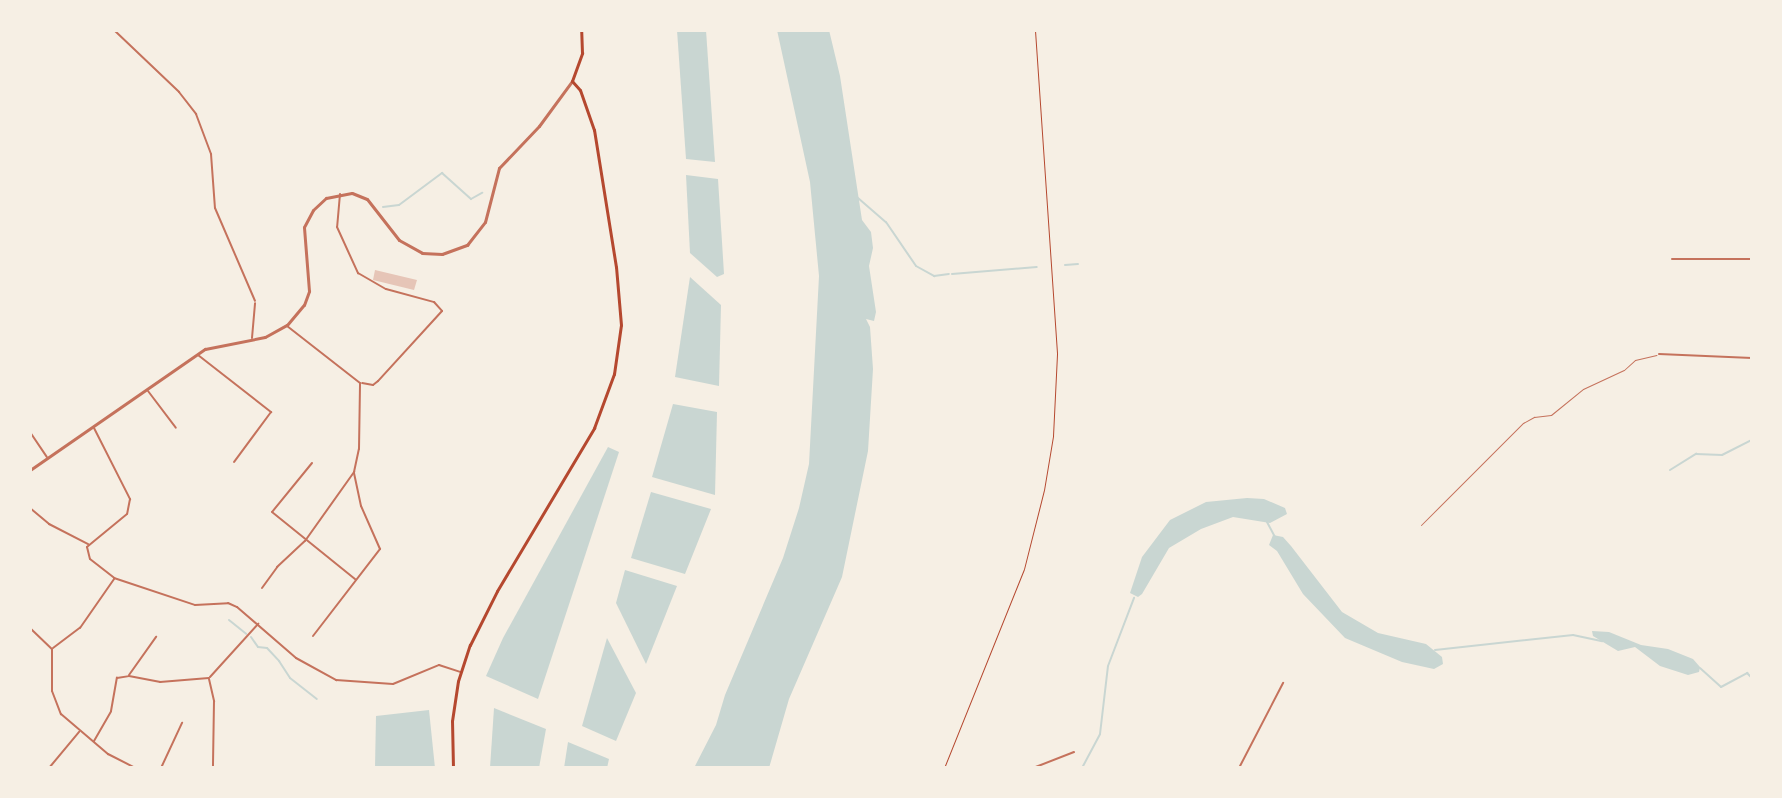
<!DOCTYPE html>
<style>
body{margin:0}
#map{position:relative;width:1782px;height:798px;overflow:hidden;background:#f6efe4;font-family:"DM Sans",sans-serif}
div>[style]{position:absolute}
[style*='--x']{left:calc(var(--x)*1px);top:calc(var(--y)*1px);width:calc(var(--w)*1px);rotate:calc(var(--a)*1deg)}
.water>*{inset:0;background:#c9d6d2}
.stream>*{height:2px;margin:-1px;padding:0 1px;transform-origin:1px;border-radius:1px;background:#c9d6d2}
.building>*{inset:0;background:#e6c5b7}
.path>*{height:1px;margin:-0.5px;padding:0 0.5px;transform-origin:0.5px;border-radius:0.5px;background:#b5482f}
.service>*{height:1px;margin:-0.5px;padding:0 0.5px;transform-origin:0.5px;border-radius:0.5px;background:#c5725c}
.pedestrian>*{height:2px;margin:-1px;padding:0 1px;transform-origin:1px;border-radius:1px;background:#c5725c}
.minor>*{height:2px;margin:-1px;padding:0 1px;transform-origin:1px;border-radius:1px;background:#c5725c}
.tertiary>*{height:3px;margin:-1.5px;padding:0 1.5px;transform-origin:1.5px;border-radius:1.5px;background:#c5725c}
.secondary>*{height:3px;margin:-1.5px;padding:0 1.5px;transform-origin:1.5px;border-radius:1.5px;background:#b5482f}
span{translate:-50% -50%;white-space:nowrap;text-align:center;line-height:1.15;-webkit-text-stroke:7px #f6efe4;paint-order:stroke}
.frame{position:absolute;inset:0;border:32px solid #f6efe4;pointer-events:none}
</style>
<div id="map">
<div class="water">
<div style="clip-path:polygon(677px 30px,706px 30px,715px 162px,686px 159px)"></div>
<div style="clip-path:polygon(777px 30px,829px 30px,840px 76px,862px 220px,871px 232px,873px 248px,869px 266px,876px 312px,874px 321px,866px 319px,870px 327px,873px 369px,868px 451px,842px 577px,789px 699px,769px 768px,694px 768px,716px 725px,725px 695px,783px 558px,799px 508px,809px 464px,819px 276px,810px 182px)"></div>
<div style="clip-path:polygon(686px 175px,718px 179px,724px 274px,717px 277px,690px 253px)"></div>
<div style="clip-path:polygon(690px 277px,721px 305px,719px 386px,675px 377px)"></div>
<div style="clip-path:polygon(673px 404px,717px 412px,715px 495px,652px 477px)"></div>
<div style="clip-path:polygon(608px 447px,619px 452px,538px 699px,486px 676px,503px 638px)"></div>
<div style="clip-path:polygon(651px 492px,711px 509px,685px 574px,631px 558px)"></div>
<div style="clip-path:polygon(1247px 498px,1264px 499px,1285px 508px,1287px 514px,1270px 523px,1233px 517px,1201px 529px,1169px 548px,1142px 594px,1138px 597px,1130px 593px,1142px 557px,1170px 520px,1206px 502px)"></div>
<div style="clip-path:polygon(1273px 535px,1283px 537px,1291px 546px,1342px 612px,1378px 633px,1426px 644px,1442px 657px,1443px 664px,1434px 669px,1402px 662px,1345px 638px,1303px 594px,1277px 551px,1269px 545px)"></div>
<div style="clip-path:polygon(625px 570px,677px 586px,646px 664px,616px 603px)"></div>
<div style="clip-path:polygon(1592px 631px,1609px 632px,1641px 645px,1668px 649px,1693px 659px,1700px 667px,1699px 672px,1688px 675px,1660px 666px,1635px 647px,1618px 651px,1593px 636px)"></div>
<div style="clip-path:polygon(607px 638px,636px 693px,616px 741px,582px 726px)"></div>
<div style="clip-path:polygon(494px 708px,546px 729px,539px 768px,490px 768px)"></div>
<div style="clip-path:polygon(429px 710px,435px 768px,375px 768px,376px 716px)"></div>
<div style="clip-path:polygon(568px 742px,609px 759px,607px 768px,564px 768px)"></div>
</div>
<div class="stream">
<div style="--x:858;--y:198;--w:37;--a:41"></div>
<div style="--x:886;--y:222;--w:53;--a:55.7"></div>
<div style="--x:916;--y:266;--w:21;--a:29"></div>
<div style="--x:934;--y:276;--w:15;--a:-8"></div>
<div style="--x:383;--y:207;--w:16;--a:-7"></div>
<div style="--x:399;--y:205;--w:54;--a:-36.7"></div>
<div style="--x:442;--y:173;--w:39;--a:42"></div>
<div style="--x:471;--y:199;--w:13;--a:-29"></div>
<div style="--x:1065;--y:265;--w:13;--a:-4"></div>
<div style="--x:952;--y:274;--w:85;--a:-4.7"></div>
<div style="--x:1670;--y:470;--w:31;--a:-32"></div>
<div style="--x:1696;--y:454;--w:26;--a:2"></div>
<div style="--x:1722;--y:455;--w:34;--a:-27"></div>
<div style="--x:1267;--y:522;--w:17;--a:62"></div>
<div style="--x:229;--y:620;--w:22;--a:39"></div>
<div style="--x:251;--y:637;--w:12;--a:55"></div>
<div style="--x:258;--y:647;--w:9;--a:6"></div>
<div style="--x:267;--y:648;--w:18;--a:47"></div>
<div style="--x:279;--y:661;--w:20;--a:57"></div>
<div style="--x:290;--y:678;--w:34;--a:38"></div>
<div style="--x:1435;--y:650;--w:139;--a:-6.2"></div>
<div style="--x:1573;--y:635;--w:30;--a:12"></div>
<div style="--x:1700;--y:668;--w:28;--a:42"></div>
<div style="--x:1721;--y:687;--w:30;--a:-28"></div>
<div style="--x:1747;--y:673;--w:7;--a:45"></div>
<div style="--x:1082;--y:768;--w:38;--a:-62"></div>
<div style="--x:1100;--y:734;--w:68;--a:-83.3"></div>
<div style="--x:1108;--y:666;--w:73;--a:-69.1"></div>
</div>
<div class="building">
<div style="clip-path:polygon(375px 270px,417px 280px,414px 290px,373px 280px)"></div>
</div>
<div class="path">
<div style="--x:944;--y:768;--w:214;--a:-68.1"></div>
<div style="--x:1024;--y:569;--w:81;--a:-75.8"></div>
<div style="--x:1044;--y:490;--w:55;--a:-80.5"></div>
<div style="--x:1053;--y:436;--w:83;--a:-87.2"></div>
<div style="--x:1057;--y:353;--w:324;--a:-93.9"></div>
</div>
<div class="service">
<div style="--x:1421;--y:525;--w:144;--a:-45"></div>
<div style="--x:1523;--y:423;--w:13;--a:-29"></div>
<div style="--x:1534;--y:417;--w:17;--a:-7"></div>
<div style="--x:1551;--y:415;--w:41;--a:-39.1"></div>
<div style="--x:1583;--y:389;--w:45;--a:-24.9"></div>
<div style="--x:1624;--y:370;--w:15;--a:-42"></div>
<div style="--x:1635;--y:360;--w:22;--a:-13"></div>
</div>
<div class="pedestrian">
<div style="--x:114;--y:30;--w:90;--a:43.6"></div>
<div style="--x:179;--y:92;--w:28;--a:52"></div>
<div style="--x:196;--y:114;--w:43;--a:69.4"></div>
<div style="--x:211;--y:154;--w:54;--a:85.8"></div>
<div style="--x:215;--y:208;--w:101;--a:66.7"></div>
</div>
<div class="minor">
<div style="--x:340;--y:194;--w:33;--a:95"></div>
<div style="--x:337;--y:227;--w:51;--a:65.5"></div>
<div style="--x:358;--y:273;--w:32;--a:30"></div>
<div style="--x:386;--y:289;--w:50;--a:15.2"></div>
<div style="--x:434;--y:302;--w:12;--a:48"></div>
<div style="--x:442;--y:311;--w:95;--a:132.4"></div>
<div style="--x:378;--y:381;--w:6;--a:141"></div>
<div style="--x:373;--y:385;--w:11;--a:-170"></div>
<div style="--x:1672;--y:259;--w:80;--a:0"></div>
<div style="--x:252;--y:338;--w:35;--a:-85"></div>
<div style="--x:1659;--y:354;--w:93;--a:2.5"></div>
<div style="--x:198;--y:355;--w:93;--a:38"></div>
<div style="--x:271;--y:412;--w:62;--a:126.5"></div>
<div style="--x:148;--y:391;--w:46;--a:52.9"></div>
<div style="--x:94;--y:428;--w:80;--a:63.1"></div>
<div style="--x:130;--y:499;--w:15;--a:101"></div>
<div style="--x:127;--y:514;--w:52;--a:140.5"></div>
<div style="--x:87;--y:547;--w:12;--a:76"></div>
<div style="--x:90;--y:559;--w:31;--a:38"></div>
<div style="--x:114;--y:578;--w:85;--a:18.4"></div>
<div style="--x:195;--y:605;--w:33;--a:-3"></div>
<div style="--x:228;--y:603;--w:10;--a:24"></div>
<div style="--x:237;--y:607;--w:78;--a:40.8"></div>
<div style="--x:296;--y:658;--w:46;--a:28.8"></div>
<div style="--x:336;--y:680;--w:57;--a:4"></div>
<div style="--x:393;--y:684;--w:50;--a:-22.4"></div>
<div style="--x:439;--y:665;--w:23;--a:18"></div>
<div style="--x:30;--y:432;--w:30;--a:56"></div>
<div style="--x:312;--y:463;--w:63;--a:129.2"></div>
<div style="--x:272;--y:512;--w:107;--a:38.9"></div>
<div style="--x:30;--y:508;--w:25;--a:40"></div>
<div style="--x:49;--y:524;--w:44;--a:27.1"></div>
<div style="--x:262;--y:588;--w:26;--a:-54"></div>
<div style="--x:277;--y:567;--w:38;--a:-43"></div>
<div style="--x:305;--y:541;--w:85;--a:-54.6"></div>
<div style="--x:354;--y:472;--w:24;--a:-78"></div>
<div style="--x:359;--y:449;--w:66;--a:-89.1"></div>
<div style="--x:360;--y:383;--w:93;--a:-142"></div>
<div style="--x:30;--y:628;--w:30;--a:44"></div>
<div style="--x:52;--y:649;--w:42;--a:90"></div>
<div style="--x:52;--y:691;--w:25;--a:69"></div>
<div style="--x:61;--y:714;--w:62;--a:40.4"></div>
<div style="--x:108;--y:754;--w:31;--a:27"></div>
<div style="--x:313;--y:636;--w:110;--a:-52.4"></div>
<div style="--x:380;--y:549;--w:47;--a:-113.8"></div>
<div style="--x:361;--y:506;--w:34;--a:-102"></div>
<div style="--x:53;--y:648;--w:34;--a:-37"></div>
<div style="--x:80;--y:628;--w:60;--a:-55.2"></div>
<div style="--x:129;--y:675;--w:47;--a:-54.6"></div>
<div style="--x:210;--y:677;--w:72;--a:-47.8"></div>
<div style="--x:209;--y:679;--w:23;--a:77"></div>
<div style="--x:214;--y:701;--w:67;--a:90.9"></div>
<div style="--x:94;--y:741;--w:34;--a:-60"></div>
<div style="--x:111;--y:711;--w:34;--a:-80"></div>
<div style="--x:117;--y:678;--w:12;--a:-9"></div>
<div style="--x:129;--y:676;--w:32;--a:11"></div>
<div style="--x:160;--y:682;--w:49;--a:-4.7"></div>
<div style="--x:49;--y:768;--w:47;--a:-50.2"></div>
<div style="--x:161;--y:768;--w:50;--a:-65"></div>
<div style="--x:1033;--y:768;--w:44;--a:-21.3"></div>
<div style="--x:1239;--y:768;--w:96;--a:-62.6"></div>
</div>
<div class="tertiary">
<div style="--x:30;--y:470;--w:213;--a:-34.7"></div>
<div style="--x:205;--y:349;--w:61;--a:-11.3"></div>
<div style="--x:265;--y:337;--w:25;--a:-29"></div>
<div style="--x:287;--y:325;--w:26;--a:-50"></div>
<div style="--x:304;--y:305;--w:15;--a:-70"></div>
<div style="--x:309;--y:291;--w:64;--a:-94.5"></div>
<div style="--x:304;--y:227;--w:19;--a:-62"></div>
<div style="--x:313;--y:210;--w:18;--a:-43"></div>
<div style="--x:326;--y:198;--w:26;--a:-11"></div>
<div style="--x:352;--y:193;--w:16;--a:22"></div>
<div style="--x:367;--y:199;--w:52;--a:52"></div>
<div style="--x:399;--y:240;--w:26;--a:29"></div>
<div style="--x:422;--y:253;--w:20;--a:3"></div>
<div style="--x:442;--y:254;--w:27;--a:-20"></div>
<div style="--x:467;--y:245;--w:29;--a:-52"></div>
<div style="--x:485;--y:222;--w:56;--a:-75.5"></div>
<div style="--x:499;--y:168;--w:58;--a:-46.4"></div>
<div style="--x:539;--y:126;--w:56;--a:-53.7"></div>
</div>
<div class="secondary">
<div style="--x:453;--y:768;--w:47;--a:-91.2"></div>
<div style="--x:452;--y:721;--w:40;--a:-81.5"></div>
<div style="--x:458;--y:681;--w:38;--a:-72"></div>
<div style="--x:470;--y:645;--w:60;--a:-63.4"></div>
<div style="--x:497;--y:591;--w:190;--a:-59.2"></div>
<div style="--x:594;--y:428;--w:58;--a:-69.7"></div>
<div style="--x:614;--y:374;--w:49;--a:-81.9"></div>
<div style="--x:621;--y:325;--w:58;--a:-94.9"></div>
<div style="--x:616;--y:267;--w:139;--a:-99.1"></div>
<div style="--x:594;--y:130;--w:42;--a:-109.3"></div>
<div style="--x:580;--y:90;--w:12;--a:-132"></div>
<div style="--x:572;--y:81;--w:30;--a:-70"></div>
<div style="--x:582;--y:53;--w:23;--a:-92"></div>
</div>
<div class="frame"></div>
</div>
